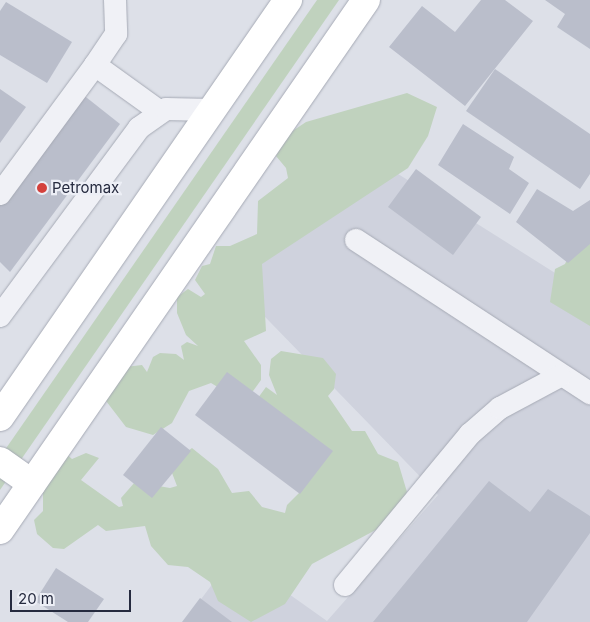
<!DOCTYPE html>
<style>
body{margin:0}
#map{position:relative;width:590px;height:622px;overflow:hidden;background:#dde0e8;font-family:Inter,sans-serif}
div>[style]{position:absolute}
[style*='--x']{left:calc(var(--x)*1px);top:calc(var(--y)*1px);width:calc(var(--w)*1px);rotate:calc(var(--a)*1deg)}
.built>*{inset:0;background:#cfd2dd}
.green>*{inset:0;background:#c0d2be}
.building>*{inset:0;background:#babecb}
.roads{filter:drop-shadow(0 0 1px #a6aab5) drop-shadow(0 0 1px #a6aab5)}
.lane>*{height:22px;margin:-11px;padding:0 11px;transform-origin:11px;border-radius:11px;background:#f0f1f6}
.highway>*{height:28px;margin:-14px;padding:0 14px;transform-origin:14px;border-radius:14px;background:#fff}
.dots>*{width:14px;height:14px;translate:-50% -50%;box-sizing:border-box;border:2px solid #edeff6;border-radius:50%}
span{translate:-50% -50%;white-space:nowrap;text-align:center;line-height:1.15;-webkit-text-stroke:4.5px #edeff6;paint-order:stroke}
.poi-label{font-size:15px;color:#262b3f}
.left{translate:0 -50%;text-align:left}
.scale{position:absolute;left:10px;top:590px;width:121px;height:22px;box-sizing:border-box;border:2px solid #262b3f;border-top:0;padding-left:6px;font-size:15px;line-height:18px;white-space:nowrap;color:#262b3f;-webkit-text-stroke:4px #edeff6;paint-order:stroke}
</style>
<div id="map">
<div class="built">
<div style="clip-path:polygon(360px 150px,590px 295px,590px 622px,184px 622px,234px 555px,327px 621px,438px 495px,237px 288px)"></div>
</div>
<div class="green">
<div style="clip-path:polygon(317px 0,339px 0,0 490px,0 457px)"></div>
<div style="clip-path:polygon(407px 93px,437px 107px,428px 136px,408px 168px,262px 264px,266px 331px,244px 341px,261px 365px,261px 380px,253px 391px,236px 398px,211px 383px,189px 391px,172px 423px,153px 435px,126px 427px,103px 397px,117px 368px,142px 365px,147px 372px,153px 357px,160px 353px,176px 354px,184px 360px,181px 346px,187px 342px,198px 346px,186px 335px,177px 313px,177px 297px,188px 289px,201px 297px,205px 294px,195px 280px,202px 266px,210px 264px,216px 246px,230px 246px,257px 234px,258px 201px,288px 178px,286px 168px,276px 156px,288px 134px,306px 122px)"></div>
<div style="clip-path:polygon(590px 241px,590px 326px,550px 302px,555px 269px,565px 264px,572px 249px)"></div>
<div style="clip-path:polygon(281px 351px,323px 358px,336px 374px,334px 389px,328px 396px,352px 431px,365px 431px,378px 454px,398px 462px,407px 492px,399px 509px,385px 525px,312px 564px,285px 604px,251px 622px,218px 601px,210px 582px,188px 567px,168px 565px,151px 546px,145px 526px,106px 531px,98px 525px,64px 549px,53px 548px,37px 534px,34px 520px,43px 511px,43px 478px,62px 450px,72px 459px,86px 453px,99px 458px,81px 480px,119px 507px,123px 506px,121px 498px,135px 482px,170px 488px,177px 486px,169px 465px,192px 448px,218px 469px,232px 493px,249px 491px,262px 507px,285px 513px,287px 505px,299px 493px,299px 483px,255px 402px,266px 387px,277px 395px,269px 375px,271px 359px)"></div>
</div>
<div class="building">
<div style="clip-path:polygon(481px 0,505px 0,533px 21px,465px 106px,389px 47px,422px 6px,455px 32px)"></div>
<div style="clip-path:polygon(545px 0,590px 0,590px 49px,557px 27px,565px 14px)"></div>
<div style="clip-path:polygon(6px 2px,72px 42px,47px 83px,0 55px,0 11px)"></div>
<div style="clip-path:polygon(495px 69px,590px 134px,590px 174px,580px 189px,466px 111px)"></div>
<div style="clip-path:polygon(0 89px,26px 107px,0 143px)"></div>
<div style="clip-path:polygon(77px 90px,120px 124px,10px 272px,0 262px,0 199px)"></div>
<div style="clip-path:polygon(463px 124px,514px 157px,509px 169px,529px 183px,510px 214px,438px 165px)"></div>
<div style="clip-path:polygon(416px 169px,481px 217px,453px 255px,388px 207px)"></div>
<div style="clip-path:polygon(537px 189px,573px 211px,590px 200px,590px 244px,568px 263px,516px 222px)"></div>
<div style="clip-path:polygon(227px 372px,333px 451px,300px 494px,195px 415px)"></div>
<div style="clip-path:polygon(161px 427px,191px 451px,152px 498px,123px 475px)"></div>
<div style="clip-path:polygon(489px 481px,530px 512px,548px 489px,590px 516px,590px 533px,527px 622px,373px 622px)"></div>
<div style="clip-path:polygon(56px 568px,104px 599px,88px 622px,68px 622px,35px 601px)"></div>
<div style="clip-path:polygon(200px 598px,232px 622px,182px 622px)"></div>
</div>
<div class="roads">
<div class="lane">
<div style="--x:115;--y:0;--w:34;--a:88"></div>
<div style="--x:116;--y:34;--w:37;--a:124"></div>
<div style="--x:95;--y:65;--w:79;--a:35.7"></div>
<div style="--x:0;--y:194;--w:160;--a:-53.6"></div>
<div style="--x:356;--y:240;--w:280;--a:33.2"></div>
<div style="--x:0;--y:316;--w:234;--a:-53.5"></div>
<div style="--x:139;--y:128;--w:33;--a:-35"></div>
<div style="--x:166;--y:109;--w:46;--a:1.2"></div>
<div style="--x:345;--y:585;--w:196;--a:-50.4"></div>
<div style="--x:470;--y:434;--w:40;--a:-41"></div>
<div style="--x:500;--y:408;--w:68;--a:-28.1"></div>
</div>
<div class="highway">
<div style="--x:0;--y:417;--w:507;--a:-55.37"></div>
<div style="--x:0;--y:461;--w:39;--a:35"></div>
<div style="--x:0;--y:530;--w:644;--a:-55.37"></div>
</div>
</div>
<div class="dots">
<div style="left:42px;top:188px;background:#d4413c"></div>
</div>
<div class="poi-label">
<span class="left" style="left:52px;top:188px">Petromax</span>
</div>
<div class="scale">20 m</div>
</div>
